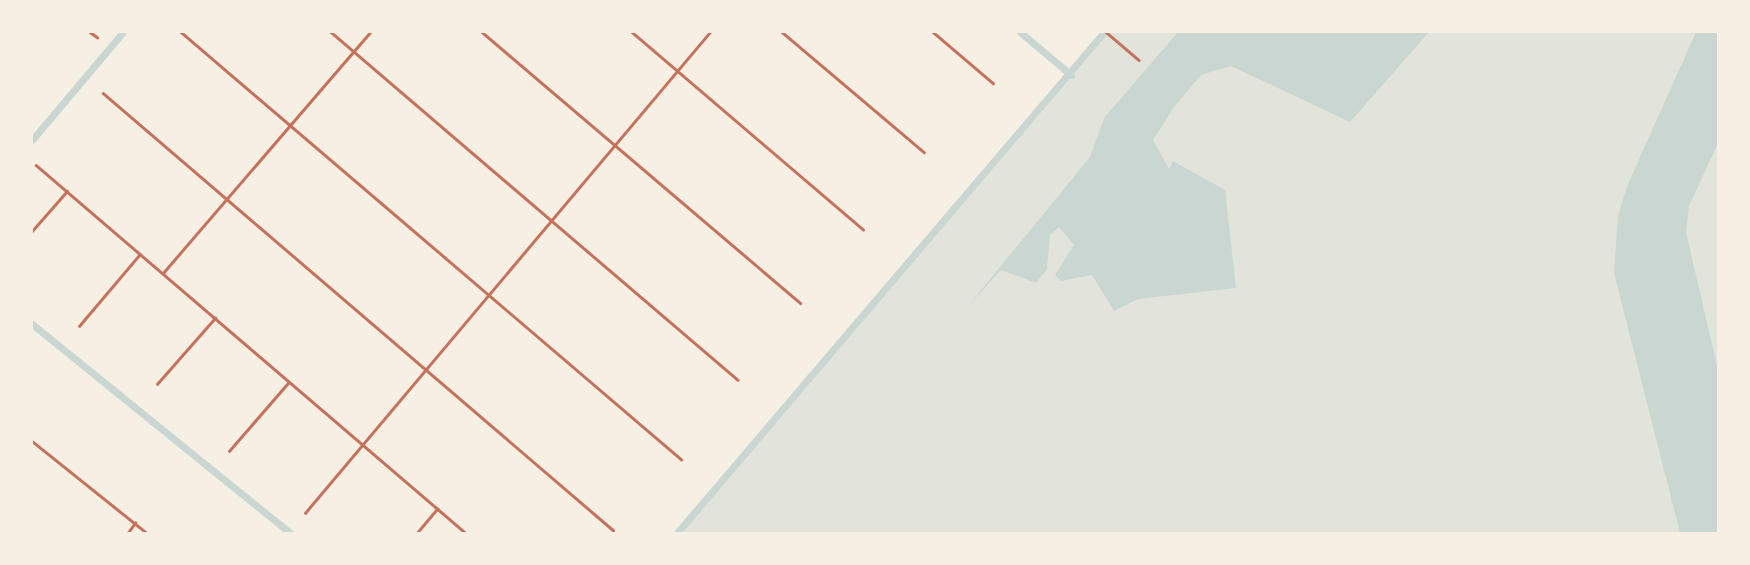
<!DOCTYPE html>
<style>
body{margin:0}
#map{position:relative;width:1750px;height:565px;overflow:hidden;background:#f6efe4;font-family:Overpass,sans-serif}
div>[style]{position:absolute}
[style*='--x']{left:calc(var(--x)*1px);top:calc(var(--y)*1px);width:calc(var(--w)*1px);rotate:calc(var(--a)*1deg)}
.green>*{inset:0;background:#e2e4dc}
.water>*{inset:0;background:#c9d6d2}
.canal>*{height:7px;margin:-3.5px;padding:0 3.5px;transform-origin:3.5px;border-radius:3.5px;background:#c9d6d2}
.minor>*{height:2.5px;margin:-1.25px;padding:0 1.25px;transform-origin:1.25px;border-radius:1.25px;background:#c5725c}
span{translate:-50% -50%;white-space:nowrap;text-align:center;line-height:1.15;-webkit-text-stroke:7px #f6efe4;paint-order:stroke}
.frame{position:absolute;inset:0;border:33px solid #f6efe4;pointer-events:none}
</style>
<div id="map">
<div class="green">
<div style="clip-path:polygon(1108px 32px,1718px 32px,1718px 533px,678px 534px)"></div>
</div>
<div class="water">
<div style="clip-path:polygon(1178px 32px,1429px 32px,1350px 122px,1231px 66px,1201px 75px,1175px 106px,1153px 140px,1169px 169px,1173px 161px,1225px 190px,1236px 288px,1138px 299px,1114px 311px,1092px 275px,1061px 281px,1055px 275px,1074px 245px,1059px 227px,1050px 235px,1047px 269px,1036px 283px,1001px 270px,969px 305px,1090px 157px,1104px 118px)"></div>
<div style="clip-path:polygon(1696px 32px,1718px 32px,1718px 143px,1689px 206px,1686px 232px,1718px 370px,1718px 534px,1680px 533px,1614px 273px,1618px 215px,1628px 184px)"></div>
</div>
<div class="canal">
<div style="--x:1020;--y:32;--w:67;--a:40.1"></div>
<div style="--x:32;--y:140;--w:141;--a:-49.9"></div>
<div style="--x:32;--y:324;--w:333;--a:39"></div>
<div style="--x:676;--y:534;--w:660;--a:-49.55"></div>
</div>
<div class="minor">
<div style="--x:90;--y:32;--w:9;--a:36"></div>
<div style="--x:181;--y:32;--w:658;--a:40.5"></div>
<div style="--x:331;--y:32;--w:535;--a:40.53"></div>
<div style="--x:482;--y:32;--w:418;--a:40.4"></div>
<div style="--x:632;--y:32;--w:304;--a:40.5"></div>
<div style="--x:782;--y:32;--w:186;--a:40.2"></div>
<div style="--x:933;--y:32;--w:79;--a:40.4"></div>
<div style="--x:1106;--y:32;--w:43;--a:40.3"></div>
<div style="--x:103;--y:93;--w:672;--a:40.59"></div>
<div style="--x:36;--y:165;--w:567;--a:40.57"></div>
<div style="--x:32;--y:231;--w:53;--a:-48.8"></div>
<div style="--x:163;--y:273;--w:318;--a:-49.3"></div>
<div style="--x:79;--y:326;--w:94;--a:-49.7"></div>
<div style="--x:157;--y:384;--w:88;--a:-48.7"></div>
<div style="--x:32;--y:441;--w:149;--a:38.7"></div>
<div style="--x:229;--y:451;--w:91;--a:-49"></div>
<div style="--x:305;--y:513;--w:629;--a:-49.9"></div>
<div style="--x:127;--y:534;--w:14;--a:-54"></div>
<div style="--x:416;--y:534;--w:33;--a:-50"></div>
</div>
<div class="frame"></div>
</div>
